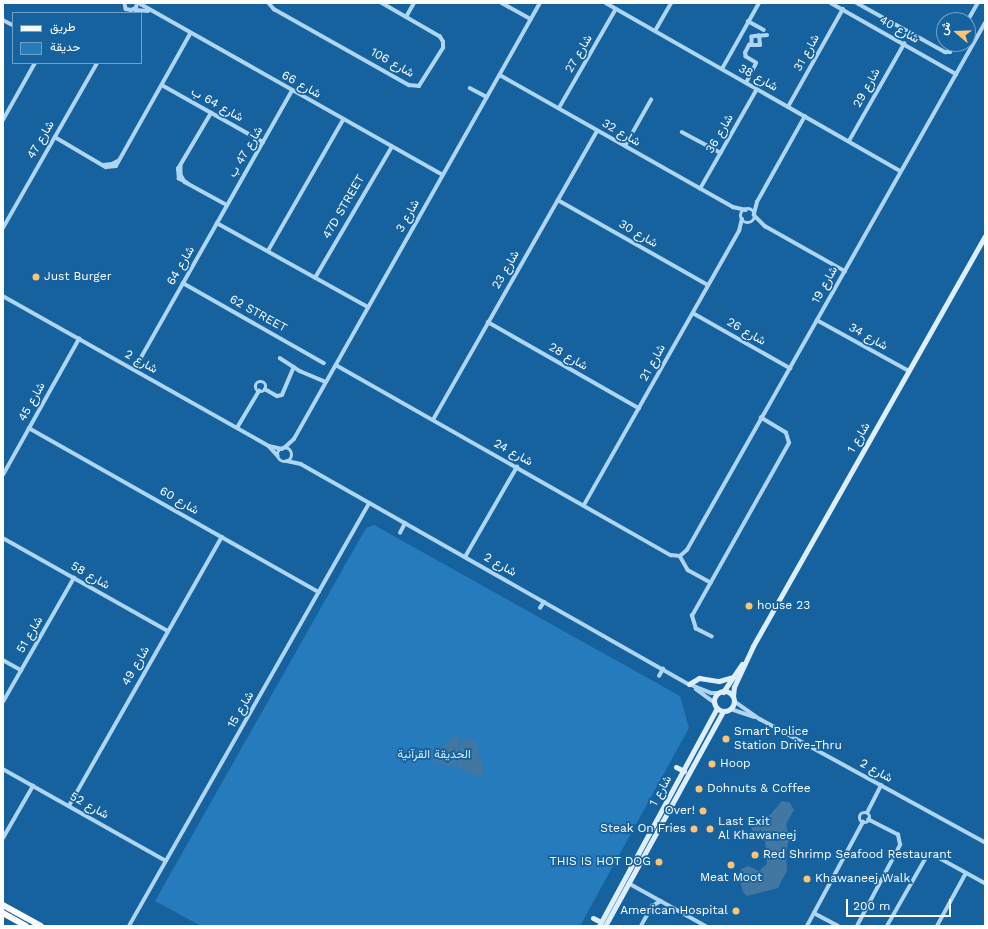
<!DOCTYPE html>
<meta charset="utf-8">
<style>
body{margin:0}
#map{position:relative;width:988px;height:929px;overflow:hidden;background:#15629f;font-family:"Work Sans",Vazirmatn,sans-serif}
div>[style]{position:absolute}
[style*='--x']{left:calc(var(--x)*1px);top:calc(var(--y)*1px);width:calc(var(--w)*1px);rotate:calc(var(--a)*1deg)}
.green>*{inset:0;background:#257bbb}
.water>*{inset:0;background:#4277a1}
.street>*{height:3.5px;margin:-1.75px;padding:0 1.75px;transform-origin:1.75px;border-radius:1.75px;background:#aed6f3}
.street>.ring{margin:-1.75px;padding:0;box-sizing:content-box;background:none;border:3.5px solid #aed6f3;border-radius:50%}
.secondary>*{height:5px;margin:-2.5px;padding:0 2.5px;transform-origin:2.5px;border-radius:2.5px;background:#ddeffd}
.secondary>.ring{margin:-2.5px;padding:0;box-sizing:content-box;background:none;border:5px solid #ddeffd;border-radius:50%}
.primary>*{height:5.5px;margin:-2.75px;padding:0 2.75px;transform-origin:2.75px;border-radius:2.75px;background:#fafcff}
.dots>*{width:11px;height:11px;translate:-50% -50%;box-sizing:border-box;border:2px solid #15629f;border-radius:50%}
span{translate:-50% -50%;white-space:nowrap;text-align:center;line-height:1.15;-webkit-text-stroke:3.5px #15629f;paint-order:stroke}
.street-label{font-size:12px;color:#fff}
.poi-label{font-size:12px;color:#fff}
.left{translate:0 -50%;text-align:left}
.right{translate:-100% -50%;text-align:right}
.park-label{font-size:12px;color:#d6ecfd}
.frame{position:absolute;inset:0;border:4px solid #fff;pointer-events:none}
.legend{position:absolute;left:12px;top:12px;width:130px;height:52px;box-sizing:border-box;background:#15629f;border:1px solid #73a1c5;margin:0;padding:5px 7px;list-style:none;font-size:12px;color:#fff}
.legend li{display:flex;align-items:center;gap:8px;height:20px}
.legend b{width:20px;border:1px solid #73a1c5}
.north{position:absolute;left:936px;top:12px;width:40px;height:40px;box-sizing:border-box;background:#15629f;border:1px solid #73a1c5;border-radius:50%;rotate:289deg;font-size:11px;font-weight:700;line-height:16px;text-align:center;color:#fff}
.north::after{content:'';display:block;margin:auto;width:14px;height:18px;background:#ffc470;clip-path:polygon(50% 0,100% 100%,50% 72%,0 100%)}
.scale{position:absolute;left:846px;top:899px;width:105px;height:18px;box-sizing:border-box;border:2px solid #fff;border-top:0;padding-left:5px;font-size:12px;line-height:14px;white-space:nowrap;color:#fff;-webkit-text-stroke:3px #15629f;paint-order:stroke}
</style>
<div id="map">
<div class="green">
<div style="clip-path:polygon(374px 525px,680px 696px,689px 728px,580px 926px,201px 926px,155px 901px,366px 528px)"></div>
</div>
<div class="water">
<div style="clip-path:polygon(454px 736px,461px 737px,454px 767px,432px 762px,435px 754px)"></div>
<div style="clip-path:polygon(463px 738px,476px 742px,483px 771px,481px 777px,456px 767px)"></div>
<div style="clip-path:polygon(782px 801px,790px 803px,794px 810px,786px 824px,789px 838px,786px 853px,787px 871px,778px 888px,747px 896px,743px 892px,739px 877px,741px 869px,748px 866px,759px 871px,767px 864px,765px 841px,752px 830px,751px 824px,756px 819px,770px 815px)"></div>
</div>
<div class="street">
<div style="--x:125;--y:3;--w:6;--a:81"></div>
<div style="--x:126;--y:9;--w:5;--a:11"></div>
<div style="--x:131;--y:10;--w:5;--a:-22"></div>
<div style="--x:136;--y:8;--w:5;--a:-79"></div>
<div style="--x:139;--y:3;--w:349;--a:29.5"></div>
<div style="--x:269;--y:3;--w:8;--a:50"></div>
<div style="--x:274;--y:9;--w:155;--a:29.4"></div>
<div style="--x:409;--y:85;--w:10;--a:6"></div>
<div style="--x:419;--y:86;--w:45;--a:-57.7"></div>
<div style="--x:443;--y:48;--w:6;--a:-90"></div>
<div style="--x:443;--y:42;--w:6;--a:-121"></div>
<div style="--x:440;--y:37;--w:68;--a:-150"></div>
<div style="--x:502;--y:3;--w:33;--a:29"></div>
<div style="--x:606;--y:3;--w:339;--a:29.7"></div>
<div style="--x:831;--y:3;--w:144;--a:29.6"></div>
<div style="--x:857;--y:3;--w:101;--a:29.1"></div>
<div style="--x:945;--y:52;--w:5;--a:0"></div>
<div style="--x:950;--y:52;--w:9;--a:-58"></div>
<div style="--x:135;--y:10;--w:13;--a:4"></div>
<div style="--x:406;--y:17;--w:16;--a:-60"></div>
<div style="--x:3;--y:20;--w:11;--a:27"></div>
<div style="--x:968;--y:20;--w:20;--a:-60"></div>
<div style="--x:748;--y:21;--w:18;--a:29"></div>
<div style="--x:655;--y:31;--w:32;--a:-60"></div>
<div style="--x:758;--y:36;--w:9;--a:-6"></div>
<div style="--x:722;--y:69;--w:76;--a:-60.7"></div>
<div style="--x:500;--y:75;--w:268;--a:29.5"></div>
<div style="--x:733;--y:207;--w:13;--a:13"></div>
<div style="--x:746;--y:83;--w:22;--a:-63"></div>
<div style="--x:756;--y:63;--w:12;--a:-149"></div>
<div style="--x:746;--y:57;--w:4;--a:-104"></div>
<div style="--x:745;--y:53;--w:9;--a:-63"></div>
<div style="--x:749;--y:45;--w:11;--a:0"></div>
<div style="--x:760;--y:45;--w:9;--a:-96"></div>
<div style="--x:759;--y:36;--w:7;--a:172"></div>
<div style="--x:752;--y:37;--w:7;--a:90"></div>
<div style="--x:162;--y:85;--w:116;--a:29.4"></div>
<div style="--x:470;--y:88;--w:19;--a:28"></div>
<div style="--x:788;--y:107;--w:112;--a:-60.7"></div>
<div style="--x:559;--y:108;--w:114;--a:-60.1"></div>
<div style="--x:3;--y:120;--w:65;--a:-60.7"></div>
<div style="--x:682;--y:132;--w:44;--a:28.3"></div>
<div style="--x:55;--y:137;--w:59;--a:30.5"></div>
<div style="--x:106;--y:167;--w:10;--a:-6"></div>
<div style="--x:116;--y:166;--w:151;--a:-60.7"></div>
<div style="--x:849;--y:141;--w:112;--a:-60.4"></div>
<div style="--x:625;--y:146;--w:53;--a:-60.5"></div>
<div style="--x:103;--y:165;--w:9;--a:-6"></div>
<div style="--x:112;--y:164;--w:7;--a:-27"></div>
<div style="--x:181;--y:166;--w:9;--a:90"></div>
<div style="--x:181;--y:175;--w:8;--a:60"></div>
<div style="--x:185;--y:182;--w:48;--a:28.7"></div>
<div style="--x:187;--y:183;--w:9;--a:-153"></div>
<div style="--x:179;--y:179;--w:10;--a:-96"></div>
<div style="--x:178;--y:169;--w:65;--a:-59.5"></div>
<div style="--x:700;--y:189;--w:115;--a:-60.3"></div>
<div style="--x:558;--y:200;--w:172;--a:29.5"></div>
<div class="ring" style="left:741px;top:209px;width:10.5px;height:10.5px"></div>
<div style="--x:754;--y:214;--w:12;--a:-76"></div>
<div style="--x:757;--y:202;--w:98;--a:-60.8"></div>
<div style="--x:754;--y:215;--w:16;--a:45"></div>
<div style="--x:765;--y:226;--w:92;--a:29.4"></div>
<div style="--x:217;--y:223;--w:173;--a:29.1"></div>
<div style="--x:3;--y:228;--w:190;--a:-60.3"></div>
<div style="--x:268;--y:251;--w:151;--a:-60.2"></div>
<div style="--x:315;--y:278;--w:152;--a:-59.6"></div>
<div style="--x:183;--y:283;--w:162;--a:29.6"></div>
<div style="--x:3;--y:296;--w:305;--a:29.4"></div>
<div style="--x:269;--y:446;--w:13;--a:48"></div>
<div style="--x:693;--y:313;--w:112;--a:29.6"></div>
<div style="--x:817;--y:320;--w:105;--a:29"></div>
<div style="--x:488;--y:322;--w:174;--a:29.7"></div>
<div style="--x:280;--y:358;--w:24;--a:33"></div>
<div style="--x:300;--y:371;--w:28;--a:23"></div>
<div style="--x:336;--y:365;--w:385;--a:29.6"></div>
<div style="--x:671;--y:555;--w:9;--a:6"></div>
<div style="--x:134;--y:370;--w:321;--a:-60.5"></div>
<div class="ring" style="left:256px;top:382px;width:6.5px;height:6.5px"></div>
<div style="--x:265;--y:389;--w:14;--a:30"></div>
<div style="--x:277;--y:396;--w:5;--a:-11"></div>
<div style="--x:282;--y:395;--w:30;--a:-67"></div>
<div style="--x:433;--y:420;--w:332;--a:-60.4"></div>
<div style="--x:29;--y:428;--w:333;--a:29.5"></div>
<div style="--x:237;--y:428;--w:43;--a:-59.3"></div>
<div style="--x:269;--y:446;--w:13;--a:13"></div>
<div style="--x:284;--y:448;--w:13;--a:-42"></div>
<div style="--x:294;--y:439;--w:501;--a:-60.57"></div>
<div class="ring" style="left:278px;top:448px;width:10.5px;height:10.5px"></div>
<div style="--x:287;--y:461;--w:14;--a:12"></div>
<div style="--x:301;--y:464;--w:446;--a:29.6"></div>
<div style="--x:689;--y:684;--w:24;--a:22"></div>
<div style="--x:711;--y:693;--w:9;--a:0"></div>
<div style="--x:3;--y:475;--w:156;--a:-60.8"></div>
<div style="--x:584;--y:505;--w:315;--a:-60.5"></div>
<div style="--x:739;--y:231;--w:12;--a:-76"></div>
<div style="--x:400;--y:533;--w:11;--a:-63"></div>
<div style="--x:3;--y:538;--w:189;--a:29.4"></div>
<div style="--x:680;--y:556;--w:9;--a:-41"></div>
<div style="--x:687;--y:550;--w:605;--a:-60.51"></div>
<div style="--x:680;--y:556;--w:16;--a:60"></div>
<div style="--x:688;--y:570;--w:26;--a:29"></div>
<div style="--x:465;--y:557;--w:104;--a:-60"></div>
<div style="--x:540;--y:608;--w:7;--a:-56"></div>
<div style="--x:712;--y:637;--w:18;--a:-153"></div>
<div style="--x:696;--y:629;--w:14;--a:-107"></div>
<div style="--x:692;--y:616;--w:198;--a:-60.7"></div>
<div style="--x:789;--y:443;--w:10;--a:-107"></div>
<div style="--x:786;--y:433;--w:29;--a:-149"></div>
<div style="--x:3;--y:660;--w:21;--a:29"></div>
<div style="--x:659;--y:676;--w:8;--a:-60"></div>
<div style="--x:696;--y:689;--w:24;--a:36"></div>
<div style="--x:734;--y:701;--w:32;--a:35"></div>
<div style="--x:760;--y:719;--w:256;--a:28.7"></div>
<div style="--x:3;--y:702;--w:143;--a:-60.2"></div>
<div style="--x:731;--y:709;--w:24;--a:19"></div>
<div style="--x:3;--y:769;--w:187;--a:29.4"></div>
<div style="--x:69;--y:806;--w:309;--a:-60.4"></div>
<div class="ring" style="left:860px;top:813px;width:6.5px;height:6.5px"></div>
<div style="--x:867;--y:813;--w:31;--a:-63"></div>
<div style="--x:3;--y:838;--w:60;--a:-60"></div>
<div style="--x:632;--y:885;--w:85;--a:29"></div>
<div style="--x:814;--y:913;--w:27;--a:28"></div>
<div style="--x:129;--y:926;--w:486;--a:-60.4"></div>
<div style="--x:641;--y:926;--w:23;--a:-61"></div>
<div style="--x:652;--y:906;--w:10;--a:-29"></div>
<div style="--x:807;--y:926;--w:118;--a:-61.7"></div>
<div style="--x:857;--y:926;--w:92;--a:-62"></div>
<div style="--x:900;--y:845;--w:10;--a:-101"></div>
<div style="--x:898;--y:835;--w:33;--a:-153"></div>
<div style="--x:887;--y:926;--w:81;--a:-60.3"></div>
<div style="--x:927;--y:856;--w:7;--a:-8"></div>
<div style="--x:934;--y:855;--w:58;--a:28.8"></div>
<div style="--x:937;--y:926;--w:60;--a:-61.3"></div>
</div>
<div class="secondary">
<div style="--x:689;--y:684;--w:12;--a:-31"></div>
<div style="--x:699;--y:678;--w:20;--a:9"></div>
<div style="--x:719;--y:681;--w:15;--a:-16"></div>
<div class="ring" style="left:714px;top:691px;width:15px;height:15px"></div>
<div style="--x:723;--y:692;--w:34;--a:-56"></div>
<div style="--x:733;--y:696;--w:9;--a:-84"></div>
<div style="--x:734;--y:687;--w:45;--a:-65.1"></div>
<div style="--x:753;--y:646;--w:471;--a:-60.5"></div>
<div style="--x:676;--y:767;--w:9;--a:27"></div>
<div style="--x:593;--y:918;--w:9;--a:27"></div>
<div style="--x:599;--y:926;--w:248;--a:-61.6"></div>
<div style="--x:605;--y:926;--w:245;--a:-61.2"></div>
</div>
<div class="primary">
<div style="--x:3;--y:905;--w:43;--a:28.9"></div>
<div style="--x:3;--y:913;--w:26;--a:29"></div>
</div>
<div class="dots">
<div style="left:36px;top:277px;background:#ffc470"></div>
<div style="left:749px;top:606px;background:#ffc470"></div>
<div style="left:726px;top:739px;background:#ffc470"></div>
<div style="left:712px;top:764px;background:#ffc470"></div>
<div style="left:699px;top:789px;background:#ffc470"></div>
<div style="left:703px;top:811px;background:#ffc470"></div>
<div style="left:694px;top:829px;background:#ffc470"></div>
<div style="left:710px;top:829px;background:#ffc470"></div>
<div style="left:755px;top:855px;background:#ffc470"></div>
<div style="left:659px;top:862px;background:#ffc470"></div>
<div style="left:731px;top:865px;background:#ffc470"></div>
<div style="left:807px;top:879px;background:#ffc470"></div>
<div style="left:736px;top:911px;background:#ffc470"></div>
</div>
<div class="street-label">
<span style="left:899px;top:30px;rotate:29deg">شارع 40</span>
<span style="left:807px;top:53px;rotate:-61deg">شارع 31</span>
<span style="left:579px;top:54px;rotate:-60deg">شارع 27</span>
<span style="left:392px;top:63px;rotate:29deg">شارع 106</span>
<span style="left:758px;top:78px;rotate:29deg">شارع 38</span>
<span style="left:301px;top:85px;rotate:29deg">شارع 66</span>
<span style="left:867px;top:88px;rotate:-61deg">شارع 29</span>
<span style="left:217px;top:105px;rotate:29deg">شارع 64 ب</span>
<span style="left:621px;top:133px;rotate:30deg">شارع 32</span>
<span style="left:720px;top:134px;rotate:-60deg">شارع 36</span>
<span style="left:41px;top:140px;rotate:-60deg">شارع 47</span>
<span style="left:246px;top:152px;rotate:-60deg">شارع 47 ب</span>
<span style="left:344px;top:207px;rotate:-60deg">47D STREET</span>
<span style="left:408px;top:216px;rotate:-61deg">شارع 3</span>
<span style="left:638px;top:234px;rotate:30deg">شارع 30</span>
<span style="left:181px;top:266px;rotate:-60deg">شارع 64</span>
<span style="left:506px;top:270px;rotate:-60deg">شارع 23</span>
<span style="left:825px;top:285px;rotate:-61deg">شارع 19</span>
<span style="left:258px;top:314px;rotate:29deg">62 STREET</span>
<span style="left:746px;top:332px;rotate:30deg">شارع 26</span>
<span style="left:868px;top:337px;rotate:29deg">شارع 34</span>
<span style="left:568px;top:357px;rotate:30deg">شارع 28</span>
<span style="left:141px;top:362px;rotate:29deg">شارع 2</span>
<span style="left:653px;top:363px;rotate:-61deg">شارع 21</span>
<span style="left:32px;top:402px;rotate:-61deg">شارع 45</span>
<span style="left:859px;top:438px;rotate:-60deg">شارع 1</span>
<span style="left:513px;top:453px;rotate:29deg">شارع 24</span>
<span style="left:179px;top:501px;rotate:30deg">شارع 60</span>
<span style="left:500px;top:565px;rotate:29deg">شارع 2</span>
<span style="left:90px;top:576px;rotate:30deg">شارع 58</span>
<span style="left:30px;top:635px;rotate:-60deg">شارع 51</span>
<span style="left:136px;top:666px;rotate:-60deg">شارع 49</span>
<span style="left:241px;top:710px;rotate:-60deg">شارع 15</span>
<span style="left:876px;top:771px;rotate:29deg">شارع 2</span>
<span style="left:661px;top:791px;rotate:-61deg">شارع 1</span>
<span style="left:89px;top:806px;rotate:29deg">شارع 52</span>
</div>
<div class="poi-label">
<span class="left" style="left:44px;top:277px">Just Burger</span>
<span class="left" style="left:757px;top:606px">house 23</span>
<span class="left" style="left:734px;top:739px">Smart Police<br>Station Drive-Thru</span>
<span class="left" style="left:720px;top:764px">Hoop</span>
<span class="left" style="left:707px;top:789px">Dohnuts &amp; Coffee</span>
<span class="right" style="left:695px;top:811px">Over!</span>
<span class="left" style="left:718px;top:829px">Last Exit<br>Al Khawaneej</span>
<span class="right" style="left:686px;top:829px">Steak On Fries</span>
<span class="left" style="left:763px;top:855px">Red Shrimp Seafood Restaurant</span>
<span class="right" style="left:651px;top:862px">THIS IS HOT DOG</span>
<span style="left:731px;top:878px">Meat Moot</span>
<span class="left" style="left:815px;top:879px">Khawaneej Walk</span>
<span class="right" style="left:728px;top:911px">American Hospital</span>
</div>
<div class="park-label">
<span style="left:434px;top:755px">الحديقة القرآنية</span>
</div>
<div class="frame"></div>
<ul class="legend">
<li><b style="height:5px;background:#fafcff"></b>طريق</li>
<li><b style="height:11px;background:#257bbb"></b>حديقة</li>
</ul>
<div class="north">ش</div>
<div class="scale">200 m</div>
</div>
